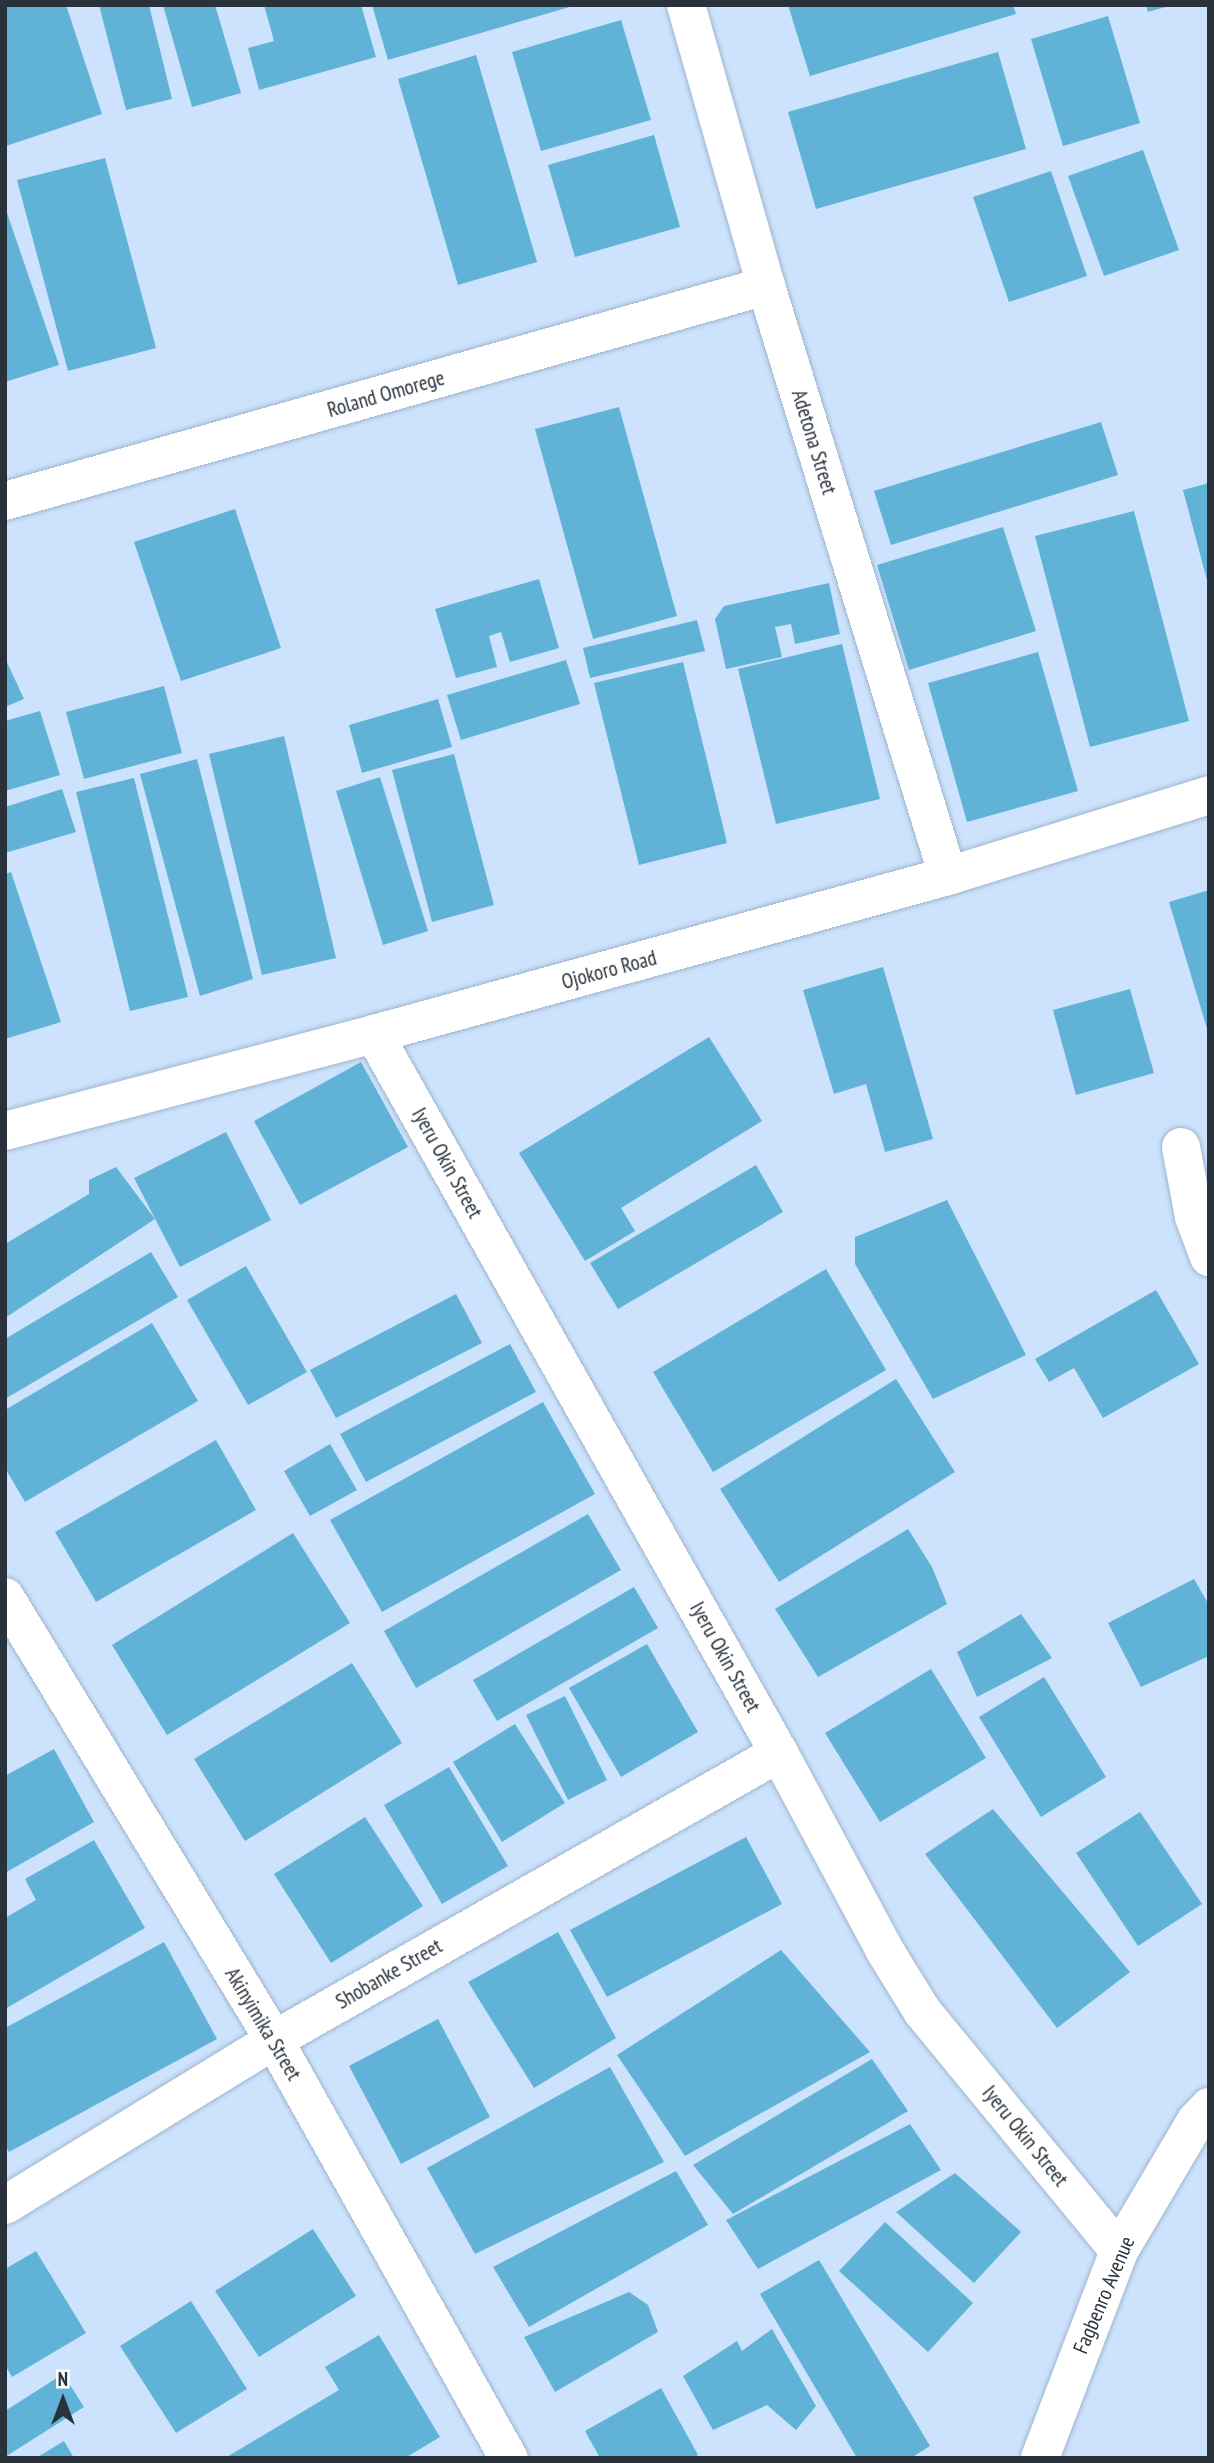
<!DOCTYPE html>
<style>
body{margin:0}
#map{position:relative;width:1214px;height:2463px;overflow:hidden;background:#cde3fd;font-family:"PT Sans Narrow",sans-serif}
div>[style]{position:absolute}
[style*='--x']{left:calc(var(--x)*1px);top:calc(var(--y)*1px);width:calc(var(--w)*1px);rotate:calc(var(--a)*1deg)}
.building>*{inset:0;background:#60b3d6}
.roads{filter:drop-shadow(0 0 2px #9fb5cd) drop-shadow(0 0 2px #9fb5cd)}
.minor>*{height:38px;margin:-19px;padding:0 19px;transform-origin:19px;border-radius:19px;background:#fff}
span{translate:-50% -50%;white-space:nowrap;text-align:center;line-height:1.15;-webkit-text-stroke:5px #fff;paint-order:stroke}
.street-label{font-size:21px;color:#29323b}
.frame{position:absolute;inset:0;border:7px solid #29323b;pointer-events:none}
.north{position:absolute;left:28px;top:2365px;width:70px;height:70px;-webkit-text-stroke:5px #fff;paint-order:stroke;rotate:0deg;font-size:19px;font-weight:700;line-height:28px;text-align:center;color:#29323b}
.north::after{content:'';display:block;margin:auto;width:24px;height:32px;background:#29323b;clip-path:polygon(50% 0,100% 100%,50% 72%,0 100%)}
</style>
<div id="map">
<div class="building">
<div style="clip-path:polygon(5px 5px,66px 5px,102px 114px,6px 146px)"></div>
<div style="clip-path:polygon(99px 5px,149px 5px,172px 99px,126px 110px)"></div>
<div style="clip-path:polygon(163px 5px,215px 5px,241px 93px,192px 107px)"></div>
<div style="clip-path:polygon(264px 5px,361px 5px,376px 57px,259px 90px,248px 48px,274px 41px)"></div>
<div style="clip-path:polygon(372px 5px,573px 5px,573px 6px,388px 60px)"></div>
<div style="clip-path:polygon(788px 5px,1013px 5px,1016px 14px,810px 76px)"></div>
<div style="clip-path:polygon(1146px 5px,1169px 5px,1169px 6px,1148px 12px)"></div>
<div style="clip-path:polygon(1108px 16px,1140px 123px,1063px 146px,1031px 39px)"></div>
<div style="clip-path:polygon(621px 20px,651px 120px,541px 151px,512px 52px)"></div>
<div style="clip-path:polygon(998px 52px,1026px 149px,816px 209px,788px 112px)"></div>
<div style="clip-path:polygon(476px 55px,537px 262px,458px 285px,398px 79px)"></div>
<div style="clip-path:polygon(654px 135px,680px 227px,575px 257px,548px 165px)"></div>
<div style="clip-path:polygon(1143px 150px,1179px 250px,1104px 276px,1068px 176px)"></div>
<div style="clip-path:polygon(105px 158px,156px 348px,68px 371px,17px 180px)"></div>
<div style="clip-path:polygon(1051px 171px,1087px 276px,1009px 302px,973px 197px)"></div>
<div style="clip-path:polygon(5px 207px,59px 365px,5px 382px)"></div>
<div style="clip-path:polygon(619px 407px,677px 616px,593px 639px,535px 429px)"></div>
<div style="clip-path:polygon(1101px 422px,1118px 475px,891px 545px,874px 491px)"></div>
<div style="clip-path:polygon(1209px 483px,1209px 584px,1208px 584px,1183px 490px)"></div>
<div style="clip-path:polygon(235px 509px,281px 648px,181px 681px,134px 542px)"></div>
<div style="clip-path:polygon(1134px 511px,1189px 721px,1090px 747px,1035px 536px)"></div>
<div style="clip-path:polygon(1003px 527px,1036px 631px,909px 670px,877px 565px)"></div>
<div style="clip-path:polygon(539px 579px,559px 648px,510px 662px,501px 632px,489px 636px,497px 667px,456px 678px,435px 609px)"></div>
<div style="clip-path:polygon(829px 583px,840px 634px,795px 644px,791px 624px,775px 627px,782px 657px,726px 669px,715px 619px,724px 606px)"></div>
<div style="clip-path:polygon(697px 620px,705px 651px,590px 678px,583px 648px)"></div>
<div style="clip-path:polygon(842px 644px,880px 799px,776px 824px,738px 669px)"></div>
<div style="clip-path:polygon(1038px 652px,1078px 791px,967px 822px,928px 683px)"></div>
<div style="clip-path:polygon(5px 658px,24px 699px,5px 707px)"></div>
<div style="clip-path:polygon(566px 660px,580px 704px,461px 740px,447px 695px)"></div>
<div style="clip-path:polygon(683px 662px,727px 843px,639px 865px,594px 683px)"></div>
<div style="clip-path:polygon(164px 686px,182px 753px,84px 779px,66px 712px)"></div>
<div style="clip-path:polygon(438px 699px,452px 747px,362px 773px,349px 725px)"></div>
<div style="clip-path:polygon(40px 711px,60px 775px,5px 791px,5px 721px)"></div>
<div style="clip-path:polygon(284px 736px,336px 958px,262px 975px,209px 754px)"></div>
<div style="clip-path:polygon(454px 754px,494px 905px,432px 922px,392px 770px)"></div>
<div style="clip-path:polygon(197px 759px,253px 979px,200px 996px,140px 774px)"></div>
<div style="clip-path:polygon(380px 777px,428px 931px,383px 945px,336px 791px)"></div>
<div style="clip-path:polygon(134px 778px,188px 997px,130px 1011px,76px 792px)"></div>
<div style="clip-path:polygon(62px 789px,76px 832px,5px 853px,5px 807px)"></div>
<div style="clip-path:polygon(11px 872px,61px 1022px,5px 1039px,5px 874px)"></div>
<div style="clip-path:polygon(1209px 890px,1209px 1032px,1208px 1032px,1169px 902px)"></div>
<div style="clip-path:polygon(883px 967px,933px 1139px,885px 1152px,866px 1084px,834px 1094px,803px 990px)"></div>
<div style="clip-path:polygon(1130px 989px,1154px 1073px,1076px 1095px,1053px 1010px)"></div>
<div style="clip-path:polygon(709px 1037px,762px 1121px,621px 1208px,635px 1231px,585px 1261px,519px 1153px)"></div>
<div style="clip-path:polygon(361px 1062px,408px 1147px,300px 1205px,254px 1121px)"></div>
<div style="clip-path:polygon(226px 1132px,271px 1220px,180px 1267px,134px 1178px)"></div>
<div style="clip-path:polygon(756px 1165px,783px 1212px,618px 1309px,590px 1263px)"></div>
<div style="clip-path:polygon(116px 1167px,155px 1219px,5px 1318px,5px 1244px,89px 1194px,89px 1180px)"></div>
<div style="clip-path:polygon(947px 1200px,1026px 1355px,933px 1399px,855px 1264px,855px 1237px)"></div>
<div style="clip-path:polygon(151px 1252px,178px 1297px,5px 1399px,5px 1339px)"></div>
<div style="clip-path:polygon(246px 1266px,307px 1372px,248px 1405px,187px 1300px)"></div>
<div style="clip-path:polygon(826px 1269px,886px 1370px,713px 1472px,653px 1372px)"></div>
<div style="clip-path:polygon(1156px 1290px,1199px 1364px,1103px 1418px,1074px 1368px,1049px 1382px,1035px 1359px)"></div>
<div style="clip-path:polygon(456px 1294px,482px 1343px,336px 1418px,310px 1370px)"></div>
<div style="clip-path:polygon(152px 1323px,198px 1401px,25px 1502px,5px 1468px,5px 1410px)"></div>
<div style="clip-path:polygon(510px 1344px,536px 1392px,366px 1482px,340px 1434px)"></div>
<div style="clip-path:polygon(896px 1379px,955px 1472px,779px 1582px,720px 1489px)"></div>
<div style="clip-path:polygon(543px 1402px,595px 1494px,382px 1612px,330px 1520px)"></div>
<div style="clip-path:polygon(216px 1440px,256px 1510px,96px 1602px,55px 1532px)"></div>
<div style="clip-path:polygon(330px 1444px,357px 1490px,310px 1516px,284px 1471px)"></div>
<div style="clip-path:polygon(588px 1514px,621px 1570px,416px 1688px,384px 1631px)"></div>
<div style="clip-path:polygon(908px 1529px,932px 1567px,947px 1604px,818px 1677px,775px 1609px)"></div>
<div style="clip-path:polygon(293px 1533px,350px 1623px,167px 1735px,112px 1645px)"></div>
<div style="clip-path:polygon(1194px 1579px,1209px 1605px,1209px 1656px,1141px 1687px,1108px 1623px)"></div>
<div style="clip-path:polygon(634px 1587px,658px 1628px,497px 1721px,473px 1680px)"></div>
<div style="clip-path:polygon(1021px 1614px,1052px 1658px,977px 1697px,957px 1652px)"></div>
<div style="clip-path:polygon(647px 1644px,698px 1732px,621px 1777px,569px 1688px)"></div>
<div style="clip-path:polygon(352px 1663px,402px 1743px,245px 1841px,194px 1759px)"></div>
<div style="clip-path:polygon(931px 1669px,986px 1758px,880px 1822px,825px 1733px)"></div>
<div style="clip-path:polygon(1044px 1677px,1106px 1777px,1041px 1817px,979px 1717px)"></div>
<div style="clip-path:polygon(565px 1696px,607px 1780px,568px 1800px,526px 1715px)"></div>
<div style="clip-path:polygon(515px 1724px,565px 1803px,502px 1842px,453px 1762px)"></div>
<div style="clip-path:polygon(54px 1749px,94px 1822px,5px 1873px,5px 1776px)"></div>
<div style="clip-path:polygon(449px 1767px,508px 1866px,442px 1904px,384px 1805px)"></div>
<div style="clip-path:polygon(993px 1809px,1130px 1972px,1057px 2028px,925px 1854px)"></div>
<div style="clip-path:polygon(1140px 1812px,1202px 1904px,1138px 1946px,1076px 1853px)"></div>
<div style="clip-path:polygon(365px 1817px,423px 1906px,331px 1963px,274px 1874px)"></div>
<div style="clip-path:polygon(746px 1837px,782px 1904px,607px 1997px,570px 1930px)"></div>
<div style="clip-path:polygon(94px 1840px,145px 1928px,5px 2009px,5px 1918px,36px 1900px,25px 1879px)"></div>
<div style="clip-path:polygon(558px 1932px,616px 2038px,534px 2088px,468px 1982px)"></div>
<div style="clip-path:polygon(164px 1942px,217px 2039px,9px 2152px,5px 2145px,5px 2028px)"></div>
<div style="clip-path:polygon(781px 1950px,870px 2052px,685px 2156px,617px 2055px)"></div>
<div style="clip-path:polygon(438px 2019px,490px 2117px,401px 2164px,349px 2066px)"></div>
<div style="clip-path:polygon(872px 2059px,908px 2111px,733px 2214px,693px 2165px)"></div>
<div style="clip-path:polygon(610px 2067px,664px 2162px,475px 2254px,427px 2168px)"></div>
<div style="clip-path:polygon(910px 2124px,941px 2170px,758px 2269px,726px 2220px)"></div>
<div style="clip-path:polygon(676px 2171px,708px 2225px,529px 2327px,493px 2267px)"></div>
<div style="clip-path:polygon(955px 2173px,1021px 2232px,974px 2283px,896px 2212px)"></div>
<div style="clip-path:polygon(885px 2222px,973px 2303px,928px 2352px,839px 2271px)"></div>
<div style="clip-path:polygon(313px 2229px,356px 2296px,259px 2357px,215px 2291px)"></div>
<div style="clip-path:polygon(36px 2251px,86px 2333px,12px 2377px,5px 2365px,5px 2269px)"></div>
<div style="clip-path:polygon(819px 2260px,930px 2446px,911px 2458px,857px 2458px,760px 2294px)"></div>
<div style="clip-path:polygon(629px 2292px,648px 2305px,658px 2332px,555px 2392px,524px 2337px)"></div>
<div style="clip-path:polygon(191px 2301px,247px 2389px,176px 2433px,120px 2346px)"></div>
<div style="clip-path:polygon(772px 2329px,816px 2406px,796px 2430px,767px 2405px,713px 2430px,683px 2376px,737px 2341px,742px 2351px)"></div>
<div style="clip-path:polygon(379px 2335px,440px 2437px,405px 2458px,225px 2458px,339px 2390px,325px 2367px)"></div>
<div style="clip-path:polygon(63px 2374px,84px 2407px,5px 2457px,5px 2411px)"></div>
<div style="clip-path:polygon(661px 2388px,698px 2455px,693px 2458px,600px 2458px,585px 2431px)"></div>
<div style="clip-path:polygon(64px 2441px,74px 2458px,36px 2458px)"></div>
</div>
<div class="roads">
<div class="minor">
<div style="--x:686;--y:5;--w:292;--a:74.1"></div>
<div style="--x:766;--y:286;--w:617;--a:72.86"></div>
<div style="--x:5;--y:501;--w:791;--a:-15.78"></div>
<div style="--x:374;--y:1034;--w:825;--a:60.61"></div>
<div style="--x:779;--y:1753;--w:225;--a:61.8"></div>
<div style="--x:885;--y:1951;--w:70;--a:58.3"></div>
<div style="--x:922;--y:2011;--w:310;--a:50.6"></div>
<div style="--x:5;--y:1131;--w:382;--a:-14.7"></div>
<div style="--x:374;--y:1034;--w:595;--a:-15.39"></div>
<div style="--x:948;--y:876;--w:273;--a:-17.2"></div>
<div style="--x:1181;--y:1147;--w:71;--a:79.5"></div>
<div style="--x:1194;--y:1217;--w:43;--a:69.4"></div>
<div style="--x:5;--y:1597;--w:518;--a:58.73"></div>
<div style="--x:274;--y:2040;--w:480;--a:60.7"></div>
<div style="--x:5;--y:2205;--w:316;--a:-31.5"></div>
<div style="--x:274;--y:2040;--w:581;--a:-29.61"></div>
<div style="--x:1040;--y:2458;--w:222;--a:-69.1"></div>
<div style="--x:1119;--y:2251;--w:151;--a:-59.4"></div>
<div style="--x:1196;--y:2121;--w:19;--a:-47"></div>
</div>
</div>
<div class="street-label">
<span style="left:386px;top:394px;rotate:-16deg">Roland Omorege</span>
<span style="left:814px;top:442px;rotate:73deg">Adetona Street</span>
<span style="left:609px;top:970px;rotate:-15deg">Ojokoro Road</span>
<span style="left:447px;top:1163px;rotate:61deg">Iyeru Okin Street</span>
<span style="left:725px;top:1657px;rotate:61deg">Iyeru Okin Street</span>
<span style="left:389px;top:1974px;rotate:-30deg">Shobanke Street</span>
<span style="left:263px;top:2024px;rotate:59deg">Akinyimika Street</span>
<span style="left:1025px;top:2136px;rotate:51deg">Iyeru Okin Street</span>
<span style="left:1104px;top:2295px;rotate:-67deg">Fagbenro Avenue</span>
</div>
<div class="frame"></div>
<div class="north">N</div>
</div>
